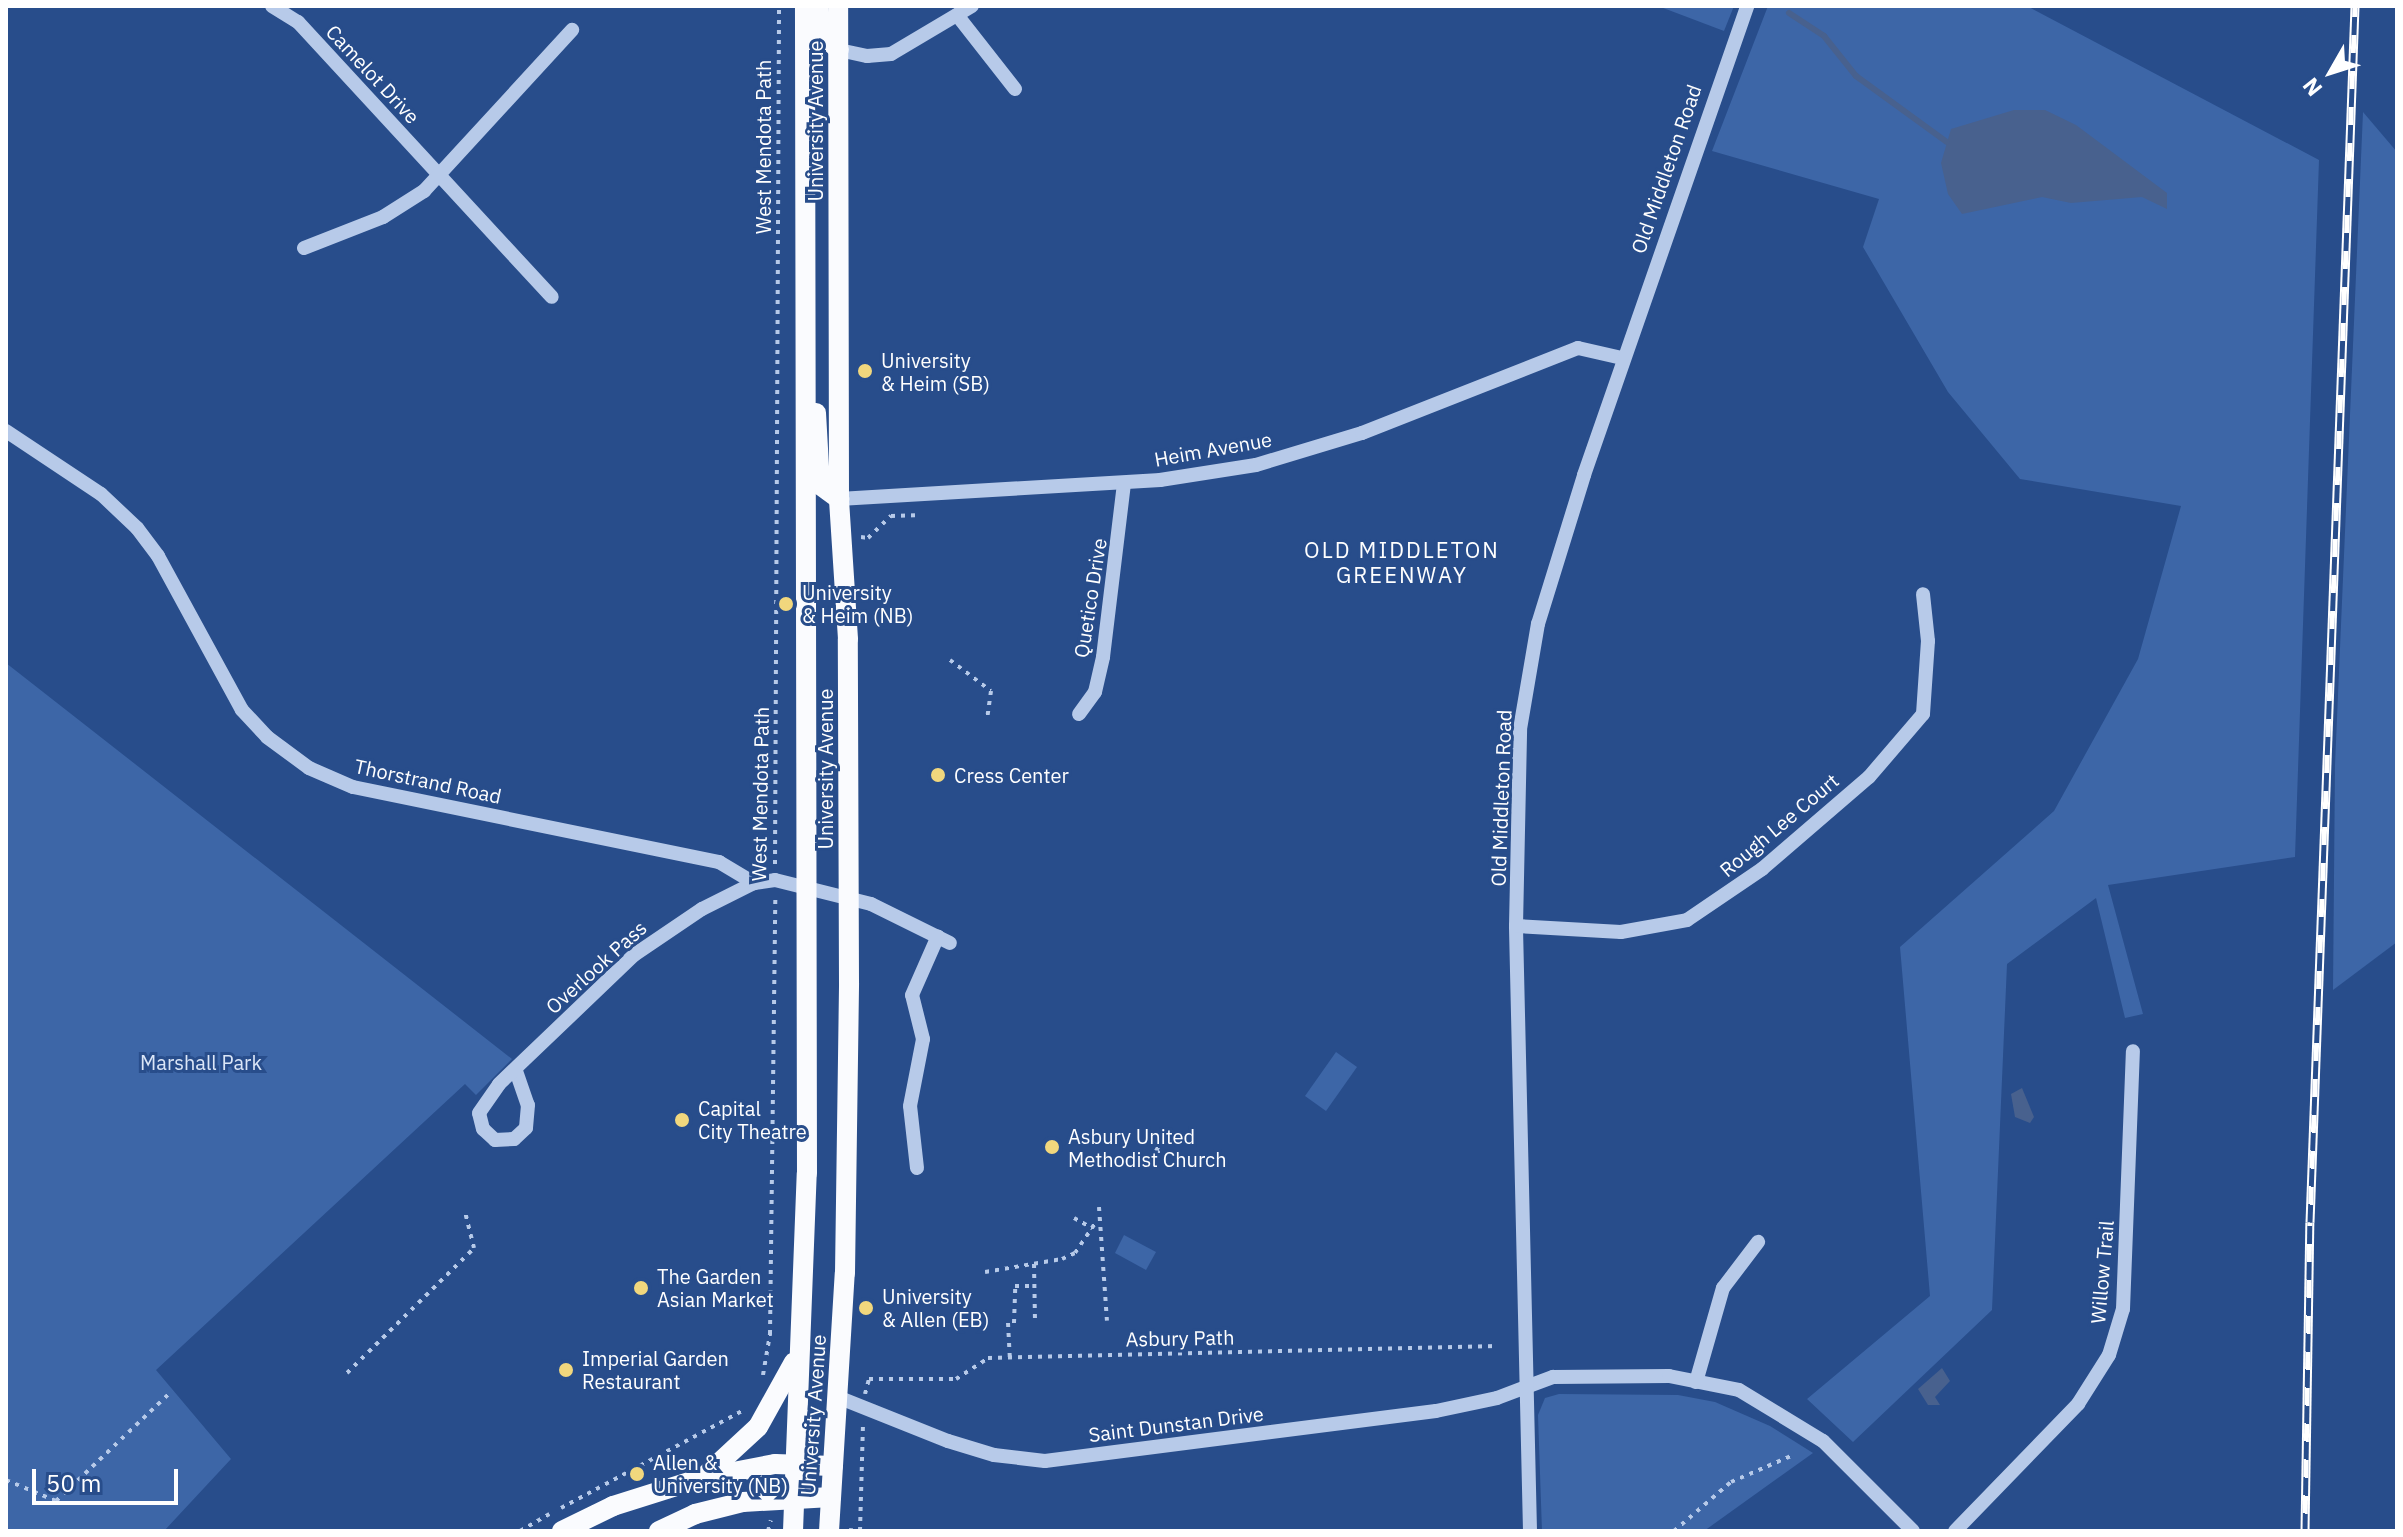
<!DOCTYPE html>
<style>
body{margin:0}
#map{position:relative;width:2403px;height:1537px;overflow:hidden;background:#284d8b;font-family:"IBM Plex Sans",sans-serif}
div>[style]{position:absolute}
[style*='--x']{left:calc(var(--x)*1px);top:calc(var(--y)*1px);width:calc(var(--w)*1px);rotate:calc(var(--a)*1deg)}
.green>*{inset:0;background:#3d66a7}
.water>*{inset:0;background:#48618e}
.stream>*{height:6px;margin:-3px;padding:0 3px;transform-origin:3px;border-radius:3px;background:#48618e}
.path>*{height:4px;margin-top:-2px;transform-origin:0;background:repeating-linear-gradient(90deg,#b7cae9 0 4px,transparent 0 10px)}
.minor>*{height:14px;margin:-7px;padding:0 7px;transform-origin:7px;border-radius:7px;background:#b7cae9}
.major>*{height:20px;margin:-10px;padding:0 10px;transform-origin:10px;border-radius:10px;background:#fafbfe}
.rail>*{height:9px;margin-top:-4.5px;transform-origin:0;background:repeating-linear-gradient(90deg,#284d8b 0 18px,#fff 0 36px);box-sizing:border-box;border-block:2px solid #fff}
.dots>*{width:22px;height:22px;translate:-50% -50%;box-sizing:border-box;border:4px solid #284d8b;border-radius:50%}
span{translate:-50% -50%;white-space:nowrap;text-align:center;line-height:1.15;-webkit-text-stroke:6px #284d8b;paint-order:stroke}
.street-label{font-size:20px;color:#fff}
.poi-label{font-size:20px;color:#fff}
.left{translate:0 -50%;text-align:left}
.park-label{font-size:20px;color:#dbe6f7}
.neighbourhood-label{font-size:22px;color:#fff;letter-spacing:2px}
.frame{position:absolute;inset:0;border:8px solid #fff;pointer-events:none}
.north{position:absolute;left:2291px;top:32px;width:80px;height:80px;-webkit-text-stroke:6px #284d8b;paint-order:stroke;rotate:231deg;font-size:22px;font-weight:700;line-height:32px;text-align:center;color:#fff}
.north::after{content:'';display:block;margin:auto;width:28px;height:36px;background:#fff;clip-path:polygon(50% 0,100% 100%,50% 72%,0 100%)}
.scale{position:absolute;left:32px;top:1469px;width:146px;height:36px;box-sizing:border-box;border:4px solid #fff;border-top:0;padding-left:10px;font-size:24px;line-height:28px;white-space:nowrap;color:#fff;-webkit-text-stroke:6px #284d8b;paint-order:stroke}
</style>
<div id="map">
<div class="green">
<div style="clip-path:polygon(1658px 6px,1734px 6px,1724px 31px)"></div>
<div style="clip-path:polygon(1768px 6px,2027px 6px,2319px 160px,2295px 857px,2108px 885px,2143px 1014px,2125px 1018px,2096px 898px,2007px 964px,1992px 1310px,1853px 1442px,1807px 1399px,1930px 1296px,1900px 947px,2054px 811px,2138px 659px,2181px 506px,2020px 479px,1948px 392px,1863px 247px,1879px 199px,1712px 151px)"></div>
<div style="clip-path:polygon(2363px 112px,2397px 152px,2397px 942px,2333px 990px,2335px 765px)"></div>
<div style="clip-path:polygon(6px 663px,512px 1059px,476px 1095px,465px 1084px,156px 1370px,231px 1459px,164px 1531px,6px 1531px)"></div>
<div style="clip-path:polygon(1336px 1052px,1357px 1067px,1326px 1111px,1305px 1096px)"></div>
<div style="clip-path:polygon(1124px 1235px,1156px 1252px,1146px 1270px,1115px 1253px)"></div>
<div style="clip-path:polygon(1559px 1394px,1678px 1395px,1715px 1402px,1770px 1426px,1813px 1453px,1704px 1531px,1542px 1531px,1538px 1415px,1545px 1398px)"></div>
</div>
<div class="water">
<div style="clip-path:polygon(2014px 110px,2045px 110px,2076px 125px,2167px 193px,2167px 209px,2142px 197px,2071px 203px,2042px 197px,1962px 214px,1948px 194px,1941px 163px,1951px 129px)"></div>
<div style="clip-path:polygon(2022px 1088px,2034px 1117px,2030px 1123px,2015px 1117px,2011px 1094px)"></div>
<div style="clip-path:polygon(1942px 1368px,1950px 1381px,1935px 1397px,1940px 1405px,1928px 1405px,1918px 1389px)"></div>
</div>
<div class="stream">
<div style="--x:1789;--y:13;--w:42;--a:33.3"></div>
<div style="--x:1824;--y:36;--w:51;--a:51.3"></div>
<div style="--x:1856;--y:76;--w:112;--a:36"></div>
</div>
<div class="path">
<div style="--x:861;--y:537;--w:7;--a:8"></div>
<div style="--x:868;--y:538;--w:32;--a:-44"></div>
<div style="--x:891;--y:516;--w:24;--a:-2"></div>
<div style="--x:950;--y:660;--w:51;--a:37.1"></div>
<div style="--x:991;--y:691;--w:29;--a:98"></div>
<div style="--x:775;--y:864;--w:858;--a:-89.73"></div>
<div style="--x:1156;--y:1151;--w:39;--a:31"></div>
<div style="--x:1156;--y:1151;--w:25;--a:-61"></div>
<div style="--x:1099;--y:1207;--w:114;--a:86"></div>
<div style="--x:1074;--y:1218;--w:21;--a:29"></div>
<div style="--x:1034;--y:1264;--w:58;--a:89"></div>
<div style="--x:985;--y:1272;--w:78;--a:-9.6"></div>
<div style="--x:1062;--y:1259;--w:14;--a:-25"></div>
<div style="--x:1075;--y:1253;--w:37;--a:-56"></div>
<div style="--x:1008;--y:1323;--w:34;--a:87"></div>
<div style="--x:1014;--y:1323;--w:37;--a:-88"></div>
<div style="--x:1015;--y:1286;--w:20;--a:0"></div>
<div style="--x:347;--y:1373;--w:178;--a:-44.5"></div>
<div style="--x:474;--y:1248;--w:36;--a:-104"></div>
<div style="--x:763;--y:1375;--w:42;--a:-80.3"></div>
<div style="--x:770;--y:1334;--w:438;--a:-89.3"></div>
<div style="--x:865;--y:1394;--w:16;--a:-75"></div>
<div style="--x:869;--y:1379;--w:87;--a:0"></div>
<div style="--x:956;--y:1379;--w:38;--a:-33"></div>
<div style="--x:988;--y:1358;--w:510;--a:-1.35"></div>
<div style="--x:6;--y:1480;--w:54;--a:22.8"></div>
<div style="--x:56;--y:1501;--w:160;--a:-43.5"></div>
<div style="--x:561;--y:1508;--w:208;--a:-28.2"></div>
<div style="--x:849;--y:1530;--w:11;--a:5"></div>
<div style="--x:860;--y:1531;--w:109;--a:-88.4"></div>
<div style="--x:520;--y:1531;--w:34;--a:-30"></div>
<div style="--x:768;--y:1531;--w:11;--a:-75"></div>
<div style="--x:1674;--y:1531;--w:75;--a:-40.7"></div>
<div style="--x:1731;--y:1482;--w:65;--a:-23.4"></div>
</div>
<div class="minor">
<div style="--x:272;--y:6;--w:31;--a:32"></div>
<div style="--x:298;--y:22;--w:374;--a:47.3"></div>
<div style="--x:957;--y:15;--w:94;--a:51.9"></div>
<div style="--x:839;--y:50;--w:29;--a:12"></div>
<div style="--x:867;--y:56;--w:24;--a:-5"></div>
<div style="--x:891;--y:54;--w:94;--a:-30.7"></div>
<div style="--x:304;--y:248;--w:85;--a:-21.4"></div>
<div style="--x:383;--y:217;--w:49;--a:-32.4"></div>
<div style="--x:424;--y:191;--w:219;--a:-47.4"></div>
<div style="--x:6;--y:431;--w:114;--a:33.6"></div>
<div style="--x:101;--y:494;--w:50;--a:43.4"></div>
<div style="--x:137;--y:528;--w:35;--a:53"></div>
<div style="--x:158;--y:556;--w:175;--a:61.4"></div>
<div style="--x:242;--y:710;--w:37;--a:47"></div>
<div style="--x:267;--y:737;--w:52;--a:36.4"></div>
<div style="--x:309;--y:768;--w:48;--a:23.4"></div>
<div style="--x:353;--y:787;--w:374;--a:11.6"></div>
<div style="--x:719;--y:862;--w:41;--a:31"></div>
<div style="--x:839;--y:499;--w:322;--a:-3.4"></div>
<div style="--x:1160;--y:480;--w:97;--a:-8.9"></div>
<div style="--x:1256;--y:465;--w:111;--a:-16.8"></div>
<div style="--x:1362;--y:433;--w:232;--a:-21.5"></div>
<div style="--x:1578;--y:348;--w:45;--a:12.8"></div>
<div style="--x:1079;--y:714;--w:27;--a:-54"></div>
<div style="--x:1095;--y:692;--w:36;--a:-77"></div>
<div style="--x:1103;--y:657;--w:175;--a:-83.1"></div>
<div style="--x:1516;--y:926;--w:105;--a:3.3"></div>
<div style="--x:1621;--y:932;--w:67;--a:-10.3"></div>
<div style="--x:1687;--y:920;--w:91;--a:-34.2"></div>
<div style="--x:1762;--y:869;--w:141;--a:-40.7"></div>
<div style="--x:1869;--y:777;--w:83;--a:-49.4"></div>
<div style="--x:1923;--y:714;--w:73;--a:-86.1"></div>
<div style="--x:1928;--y:641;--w:47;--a:-96.1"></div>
<div style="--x:516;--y:1071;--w:36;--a:71"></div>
<div style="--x:528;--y:1105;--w:23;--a:95"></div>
<div style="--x:526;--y:1128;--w:16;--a:137"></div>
<div style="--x:514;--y:1139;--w:19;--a:177"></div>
<div style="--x:495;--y:1140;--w:16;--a:-137"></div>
<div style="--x:483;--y:1129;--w:16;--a:-104"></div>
<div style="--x:479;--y:1113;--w:35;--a:-55"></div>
<div style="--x:499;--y:1084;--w:187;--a:-43.7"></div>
<div style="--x:634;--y:955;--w:82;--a:-34.1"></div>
<div style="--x:702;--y:909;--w:58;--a:-26.6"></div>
<div style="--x:754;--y:883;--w:21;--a:-8"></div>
<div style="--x:775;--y:880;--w:99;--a:14"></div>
<div style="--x:871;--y:904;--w:88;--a:26.3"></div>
<div style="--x:917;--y:1168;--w:62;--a:-96.4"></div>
<div style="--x:910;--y:1106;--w:68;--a:-79"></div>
<div style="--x:923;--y:1039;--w:45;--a:-104"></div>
<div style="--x:912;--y:995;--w:64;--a:-66.2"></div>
<div style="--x:1696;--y:1382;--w:98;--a:-74"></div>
<div style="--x:1723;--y:1288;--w:58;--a:-52.7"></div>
<div style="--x:840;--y:1398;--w:116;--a:21.7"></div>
<div style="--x:948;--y:1441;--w:48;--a:16.9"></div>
<div style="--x:994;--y:1455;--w:51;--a:6.7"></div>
<div style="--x:1045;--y:1461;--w:394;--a:-7.3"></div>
<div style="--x:1436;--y:1411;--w:62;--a:-12"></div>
<div style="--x:1497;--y:1398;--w:60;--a:-20.6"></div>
<div style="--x:1553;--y:1377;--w:116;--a:-0.5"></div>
<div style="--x:1669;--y:1376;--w:71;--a:11.3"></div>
<div style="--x:1739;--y:1390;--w:98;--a:31.3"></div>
<div style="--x:1823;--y:1441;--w:127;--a:45"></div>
<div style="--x:1530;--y:1531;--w:605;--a:-91.33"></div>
<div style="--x:1516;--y:926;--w:197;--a:-88.8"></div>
<div style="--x:1520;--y:729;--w:107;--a:-80.3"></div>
<div style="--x:1538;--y:624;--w:156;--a:-72.8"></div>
<div style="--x:1584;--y:475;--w:497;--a:-70.8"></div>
<div style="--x:1955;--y:1531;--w:177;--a:-45.9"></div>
<div style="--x:2078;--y:1404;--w:58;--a:-57.7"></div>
<div style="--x:2109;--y:1355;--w:48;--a:-73.1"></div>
<div style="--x:2123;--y:1309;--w:258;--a:-87.8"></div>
</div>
<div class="major">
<div style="--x:818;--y:6;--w:28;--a:82"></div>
<div style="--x:822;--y:34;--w:23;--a:43"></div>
<div style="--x:816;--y:413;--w:72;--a:86.8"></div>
<div style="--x:820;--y:485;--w:24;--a:36"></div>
<div style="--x:707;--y:1474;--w:69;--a:-42.7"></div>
<div style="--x:758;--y:1427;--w:74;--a:-61"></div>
<div style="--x:562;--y:1531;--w:57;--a:-26.1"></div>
<div style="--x:613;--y:1506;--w:93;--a:-17.5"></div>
<div style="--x:702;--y:1478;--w:74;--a:-10.9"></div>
<div style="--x:775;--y:1464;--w:58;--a:2"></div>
<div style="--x:659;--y:1531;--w:40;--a:-25"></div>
<div style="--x:695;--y:1514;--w:49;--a:-14"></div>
<div style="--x:743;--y:1502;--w:88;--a:-3.3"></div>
<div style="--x:793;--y:1531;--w:358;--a:-87.8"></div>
<div style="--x:807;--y:1173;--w:1167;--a:-90.1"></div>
<div style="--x:829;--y:1531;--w:258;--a:-86.5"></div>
<div style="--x:845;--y:1273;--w:290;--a:-89.2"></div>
<div style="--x:849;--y:983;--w:344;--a:-90.2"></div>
<div style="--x:848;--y:639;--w:140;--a:-93.7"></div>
<div style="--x:839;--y:499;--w:493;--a:-90.1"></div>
</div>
<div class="rail">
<div style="--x:2305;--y:1531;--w:309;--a:-89.1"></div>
<div style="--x:2310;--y:1222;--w:1217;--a:-87.88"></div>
</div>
<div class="dots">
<div style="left:865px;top:371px;background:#f1d77d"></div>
<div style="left:786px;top:604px;background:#f1d77d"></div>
<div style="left:938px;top:775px;background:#f1d77d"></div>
<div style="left:682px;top:1120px;background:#f1d77d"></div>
<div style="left:1052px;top:1147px;background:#f1d77d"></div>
<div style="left:641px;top:1288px;background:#f1d77d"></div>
<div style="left:866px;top:1308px;background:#f1d77d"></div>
<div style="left:566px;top:1370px;background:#f1d77d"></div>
<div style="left:637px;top:1474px;background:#f1d77d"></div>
</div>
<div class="street-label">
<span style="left:373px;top:74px;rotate:47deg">Camelot Drive</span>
<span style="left:815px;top:121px;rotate:-90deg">University Avenue</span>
<span style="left:763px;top:147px;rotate:-90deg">West Mendota Path</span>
<span style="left:1666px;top:169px;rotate:-71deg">Old Middleton Road</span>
<span style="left:1213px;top:449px;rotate:-10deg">Heim Avenue</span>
<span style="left:1090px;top:598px;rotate:-81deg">Quetico Drive</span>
<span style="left:825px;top:769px;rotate:-90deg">University Avenue</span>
<span style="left:428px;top:781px;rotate:12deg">Thorstrand Road</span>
<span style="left:760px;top:794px;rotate:-89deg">West Mendota Path</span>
<span style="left:1501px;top:798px;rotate:-88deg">Old Middleton Road</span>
<span style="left:1779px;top:825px;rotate:-40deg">Rough Lee Court</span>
<span style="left:596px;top:967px;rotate:-42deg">Overlook Pass</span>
<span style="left:2102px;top:1272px;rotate:-85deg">Willow Trail</span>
<span style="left:1180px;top:1338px;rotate:-1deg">Asbury Path</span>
<span style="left:813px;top:1415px;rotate:-86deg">University Avenue</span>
<span style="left:1176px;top:1424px;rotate:-7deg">Saint Dunstan Drive</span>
</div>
<div class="poi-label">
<span class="left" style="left:881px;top:372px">University<br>&amp; Heim (SB)</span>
<span class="left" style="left:802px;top:604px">University<br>&amp; Heim (NB)</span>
<span class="left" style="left:954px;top:775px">Cress Center</span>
<span class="left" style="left:698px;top:1120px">Capital<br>City Theatre</span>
<span class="left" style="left:1068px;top:1148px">Asbury United<br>Methodist Church</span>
<span class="left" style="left:657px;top:1288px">The Garden<br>Asian Market</span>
<span class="left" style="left:882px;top:1308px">University<br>&amp; Allen (EB)</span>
<span class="left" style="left:582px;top:1370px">Imperial Garden<br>Restaurant</span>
<span class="left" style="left:653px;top:1474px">Allen &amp;<br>University (NB)</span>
</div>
<div class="park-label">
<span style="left:201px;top:1062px">Marshall Park</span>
</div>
<div class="neighbourhood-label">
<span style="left:1402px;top:562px">OLD MIDDLETON<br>GREENWAY</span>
</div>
<div class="frame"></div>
<div class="north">N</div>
<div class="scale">50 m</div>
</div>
